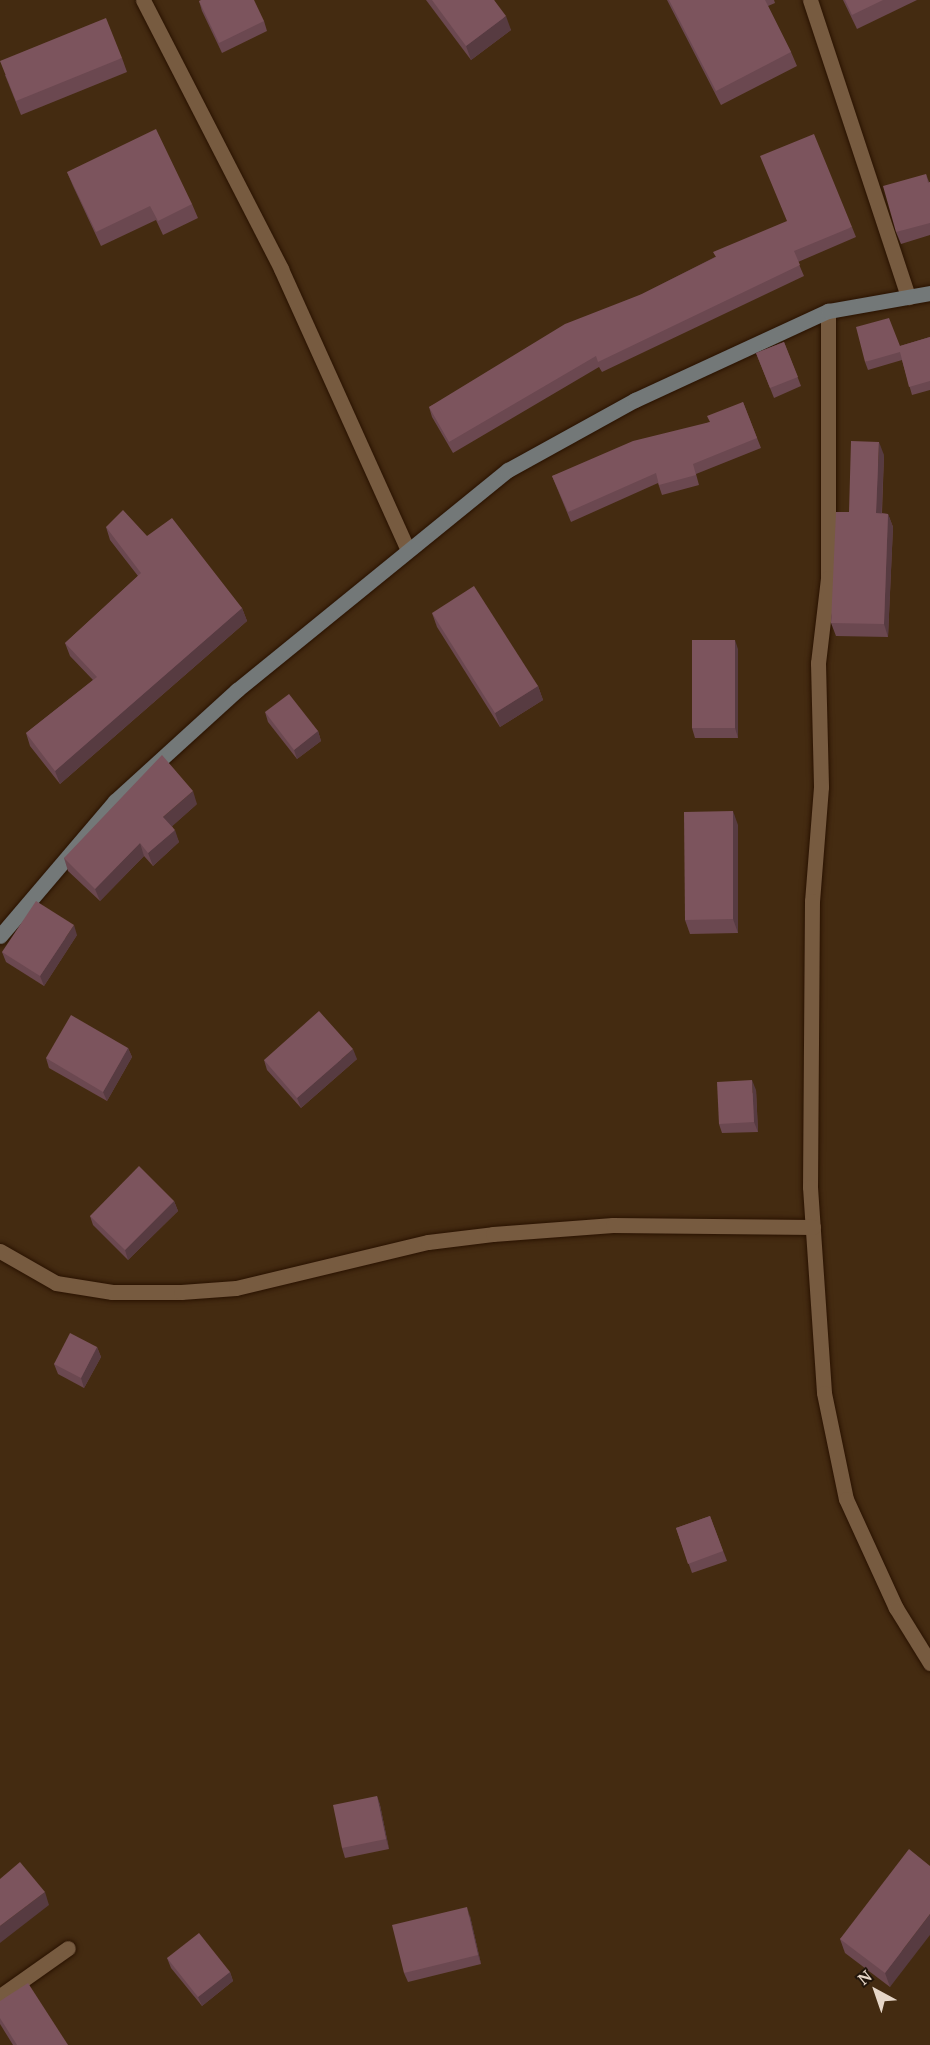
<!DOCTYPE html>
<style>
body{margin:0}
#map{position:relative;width:930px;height:2045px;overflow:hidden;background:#442b11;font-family:"PT Serif",serif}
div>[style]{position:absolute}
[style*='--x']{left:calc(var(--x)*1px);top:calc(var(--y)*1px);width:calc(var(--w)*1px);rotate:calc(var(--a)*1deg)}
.roads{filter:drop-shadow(0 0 2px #291200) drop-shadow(0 0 2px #291200)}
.street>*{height:15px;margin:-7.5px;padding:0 7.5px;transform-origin:7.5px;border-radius:7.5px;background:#775b40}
.secondary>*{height:15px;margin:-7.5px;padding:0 7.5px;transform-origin:7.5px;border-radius:7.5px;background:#737878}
.wall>*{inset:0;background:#6b4850}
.shaded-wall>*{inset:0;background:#573b41}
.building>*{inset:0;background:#7c545d}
span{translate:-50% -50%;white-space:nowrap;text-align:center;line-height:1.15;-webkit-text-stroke:6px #22160b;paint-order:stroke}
.north{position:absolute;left:846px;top:1961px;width:60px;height:60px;-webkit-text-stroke:4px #22160b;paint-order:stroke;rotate:320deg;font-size:16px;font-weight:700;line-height:24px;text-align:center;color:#e6d6c7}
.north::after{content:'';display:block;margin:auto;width:21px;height:27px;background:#e6d6c7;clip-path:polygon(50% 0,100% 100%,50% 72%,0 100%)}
</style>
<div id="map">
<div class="roads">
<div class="street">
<div style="--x:143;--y:0;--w:302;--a:62.8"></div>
<div style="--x:281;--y:269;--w:306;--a:65.7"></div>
<div style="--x:810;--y:0;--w:313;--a:71.7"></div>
<div style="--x:828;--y:311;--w:267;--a:90"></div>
<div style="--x:828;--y:578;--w:86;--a:96.7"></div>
<div style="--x:818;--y:663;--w:124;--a:88.6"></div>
<div style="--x:821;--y:787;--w:114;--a:94.5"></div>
<div style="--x:812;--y:901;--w:286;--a:90.4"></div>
<div style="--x:810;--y:1187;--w:206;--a:86.1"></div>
<div style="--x:824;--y:1393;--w:108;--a:78.3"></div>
<div style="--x:846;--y:1499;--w:120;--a:65.4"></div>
<div style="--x:896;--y:1608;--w:65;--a:58.3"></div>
<div style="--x:0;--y:1251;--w:64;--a:29.7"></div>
<div style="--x:56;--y:1283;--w:57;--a:9.1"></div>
<div style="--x:112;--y:1292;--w:69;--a:0"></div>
<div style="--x:181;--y:1292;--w:55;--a:-4.2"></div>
<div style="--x:236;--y:1288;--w:197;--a:-13.5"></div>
<div style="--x:428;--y:1242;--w:65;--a:-7"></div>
<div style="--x:493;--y:1234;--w:120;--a:-4.3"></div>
<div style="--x:613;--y:1225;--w:200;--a:0.6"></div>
<div style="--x:0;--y:1996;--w:83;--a:-35.2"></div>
</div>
<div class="secondary">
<div style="--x:0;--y:936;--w:177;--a:-49.6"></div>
<div style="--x:115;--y:801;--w:165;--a:-42.3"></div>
<div style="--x:237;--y:690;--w:349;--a:-39.1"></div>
<div style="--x:508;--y:470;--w:145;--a:-28.9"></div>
<div style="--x:635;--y:400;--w:213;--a:-24.8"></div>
<div style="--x:828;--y:311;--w:104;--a:-10"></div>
</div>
</div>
<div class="wall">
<div style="clip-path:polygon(426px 0,494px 0,511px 30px,471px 60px)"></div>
<div style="clip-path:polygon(667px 0,774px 0,775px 3px,768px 6px,791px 52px,797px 66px,721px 105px)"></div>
<div style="clip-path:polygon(843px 0,917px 0,857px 29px)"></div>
<div style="clip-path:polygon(199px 1px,264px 21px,267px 31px,222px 53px,202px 11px)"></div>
<div style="clip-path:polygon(122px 58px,127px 72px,21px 115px,5px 75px)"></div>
<div style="clip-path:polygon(67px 172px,192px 204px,198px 218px,163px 235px,156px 220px,101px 246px,73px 186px)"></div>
<div style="clip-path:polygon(926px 174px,929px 182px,930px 182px,930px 235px,901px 244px,896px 232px)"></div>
<div style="clip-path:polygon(852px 227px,856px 237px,798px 262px,804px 276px,602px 372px,599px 367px,453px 453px,432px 417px,429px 407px,642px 294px,715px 257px)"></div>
<div style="clip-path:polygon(930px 337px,930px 390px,912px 395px,902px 360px,868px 370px,865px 362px,900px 346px)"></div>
<div style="clip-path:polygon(784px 342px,801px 386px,774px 398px,756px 353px)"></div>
<div style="clip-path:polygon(743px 402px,761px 448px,696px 474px,699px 485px,662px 495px,658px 483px,571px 522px,552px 476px,710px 422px)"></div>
<div style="clip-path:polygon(884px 455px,882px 513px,888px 514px,893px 527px,888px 637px,836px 636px,831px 623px,849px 512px)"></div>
<div style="clip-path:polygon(106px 527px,147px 536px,242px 608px,247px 621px,60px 784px,30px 746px,26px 733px,93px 680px,70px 656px,65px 643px,138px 576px,110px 540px)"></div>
<div style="clip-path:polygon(432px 613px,538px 686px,543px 700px,500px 727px,437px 627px)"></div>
<div style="clip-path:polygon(738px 649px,738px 738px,695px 738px,692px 728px)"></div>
<div style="clip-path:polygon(265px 712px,318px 731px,321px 741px,297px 759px,268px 722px)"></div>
<div style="clip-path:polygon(197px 804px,172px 826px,179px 842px,153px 866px,144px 856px,100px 901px,68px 871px,64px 858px)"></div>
<div style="clip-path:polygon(738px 825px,738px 933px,690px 934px,685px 920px)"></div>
<div style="clip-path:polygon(77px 935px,44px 986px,6px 962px,2px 952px)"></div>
<div style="clip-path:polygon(128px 1048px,132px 1057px,107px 1101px,49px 1068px,46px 1058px)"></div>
<div style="clip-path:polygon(357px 1059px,301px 1108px,267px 1070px,264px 1060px)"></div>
<div style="clip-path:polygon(756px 1090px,758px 1132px,722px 1133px,719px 1124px)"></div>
<div style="clip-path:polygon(174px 1201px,178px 1211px,128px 1260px,93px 1225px,90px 1216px)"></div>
<div style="clip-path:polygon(97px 1347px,101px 1357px,84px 1388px,58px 1374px,54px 1364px)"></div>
<div style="clip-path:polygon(710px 1516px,727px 1561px,692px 1573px,676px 1528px)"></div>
<div style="clip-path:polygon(377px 1796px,380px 1805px,389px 1849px,345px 1858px,342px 1848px)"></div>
<div style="clip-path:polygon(930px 1866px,890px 1987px,845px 1953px,840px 1939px)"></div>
<div style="clip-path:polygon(470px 1916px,481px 1964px,408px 1982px,404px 1973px)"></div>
<div style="clip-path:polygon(167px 1958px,230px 1972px,233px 1981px,202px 2006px,171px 1968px)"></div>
<div style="clip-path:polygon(0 2001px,68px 2045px,13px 2045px,0 2024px)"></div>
</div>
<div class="shaded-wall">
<div style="clip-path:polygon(506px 16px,511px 30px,471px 60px,466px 46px)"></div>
<div style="clip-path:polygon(879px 442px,884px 455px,881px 526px,876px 513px)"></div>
<div style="clip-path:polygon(888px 514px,893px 527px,888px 637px,884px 624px)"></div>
<div style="clip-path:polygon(242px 608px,247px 621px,60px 784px,55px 771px)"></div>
<div style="clip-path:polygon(735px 640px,738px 649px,738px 738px,735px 728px)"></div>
<div style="clip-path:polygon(538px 686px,543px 700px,500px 727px,495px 713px)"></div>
<div style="clip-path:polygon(318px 731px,321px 741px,297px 759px,294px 750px)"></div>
<div style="clip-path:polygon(193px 791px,197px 804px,168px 830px,163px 817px)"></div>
<div style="clip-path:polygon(733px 811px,738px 825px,738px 933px,733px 919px)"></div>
<div style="clip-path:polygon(175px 830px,179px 842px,153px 866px,148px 853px)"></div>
<div style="clip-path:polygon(140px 843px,144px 856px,100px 901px,95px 889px)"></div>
<div style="clip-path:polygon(74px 925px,77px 935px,44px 986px,40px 976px)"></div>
<div style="clip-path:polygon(128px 1048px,132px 1057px,107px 1101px,103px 1092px)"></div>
<div style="clip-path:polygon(353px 1049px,357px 1059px,301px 1108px,297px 1098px)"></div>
<div style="clip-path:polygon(752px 1080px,756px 1090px,758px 1132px,754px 1122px)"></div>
<div style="clip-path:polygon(174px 1201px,178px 1211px,128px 1260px,125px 1250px)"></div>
<div style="clip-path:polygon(97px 1347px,101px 1357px,84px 1388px,81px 1378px)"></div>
<div style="clip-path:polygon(377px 1796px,380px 1805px,389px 1849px,386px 1839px)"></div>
<div style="clip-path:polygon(45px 1892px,49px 1905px,0 1943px,0 1926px)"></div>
<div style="clip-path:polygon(467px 1907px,470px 1916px,481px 1964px,478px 1955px)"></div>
<div style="clip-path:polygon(930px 1914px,930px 1935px,890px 1987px,885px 1973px)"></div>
<div style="clip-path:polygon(230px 1972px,233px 1981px,202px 2006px,198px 1997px)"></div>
</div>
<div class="building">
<div style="clip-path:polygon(201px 0,254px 0,264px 21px,219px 43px,199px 1px)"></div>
<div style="clip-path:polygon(432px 0,494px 0,506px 16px,466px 46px)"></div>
<div style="clip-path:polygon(669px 0,765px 0,791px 52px,716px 91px)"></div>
<div style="clip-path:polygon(845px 0,883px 0,852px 15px)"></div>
<div style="clip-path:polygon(106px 18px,122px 58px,16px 101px,0 61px)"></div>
<div style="clip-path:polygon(156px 129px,192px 204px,158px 221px,150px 206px,96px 232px,67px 172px)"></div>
<div style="clip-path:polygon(814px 134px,852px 227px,794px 251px,800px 265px,598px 362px,596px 356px,449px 442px,429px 407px,565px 324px,642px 294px,716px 257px,713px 252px,787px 221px,760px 156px)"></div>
<div style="clip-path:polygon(926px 174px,928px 183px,930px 182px,930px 223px,896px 232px,883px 186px)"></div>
<div style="clip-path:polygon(889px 318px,900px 346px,930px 337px,930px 381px,909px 387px,900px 352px,865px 362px,856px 327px)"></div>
<div style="clip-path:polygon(784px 342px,798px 377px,770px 388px,756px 353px)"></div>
<div style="clip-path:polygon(743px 402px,757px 438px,693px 464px,696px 475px,659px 485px,656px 473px,568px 512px,552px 476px,633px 441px,710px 422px,707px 416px)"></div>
<div style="clip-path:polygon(851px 441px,879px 442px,876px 513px,888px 514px,884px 624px,831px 623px,836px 512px,849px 512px)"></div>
<div style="clip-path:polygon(123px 510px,147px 536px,172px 518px,242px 608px,55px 771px,26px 733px,97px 677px,65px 643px,141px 573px,106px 527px)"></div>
<div style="clip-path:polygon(474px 586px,538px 686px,495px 713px,432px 613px)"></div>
<div style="clip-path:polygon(692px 640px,735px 640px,735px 728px,692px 728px)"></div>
<div style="clip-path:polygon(289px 694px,318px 731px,294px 750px,265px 712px)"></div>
<div style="clip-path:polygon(162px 755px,193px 791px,163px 817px,175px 830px,148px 853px,140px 843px,95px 889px,64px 858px)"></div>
<div style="clip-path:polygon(733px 811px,733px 919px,685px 920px,684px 812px)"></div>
<div style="clip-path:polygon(36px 901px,74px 925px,40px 976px,2px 952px)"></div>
<div style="clip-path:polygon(319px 1011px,353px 1049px,297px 1098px,264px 1060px)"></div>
<div style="clip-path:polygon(71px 1015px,128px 1048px,103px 1092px,46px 1058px)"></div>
<div style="clip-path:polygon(752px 1080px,754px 1122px,719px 1124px,717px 1082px)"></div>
<div style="clip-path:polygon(139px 1166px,174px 1201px,125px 1250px,90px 1216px)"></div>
<div style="clip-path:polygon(70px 1333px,97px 1347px,81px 1378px,54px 1364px)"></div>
<div style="clip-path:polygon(710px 1516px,723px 1551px,688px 1564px,676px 1528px)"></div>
<div style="clip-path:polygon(377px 1796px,386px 1839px,342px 1848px,333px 1805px)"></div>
<div style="clip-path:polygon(909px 1849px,930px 1866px,930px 1914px,885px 1973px,840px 1939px)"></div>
<div style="clip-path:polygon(20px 1862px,45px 1892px,0 1926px,0 1879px)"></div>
<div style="clip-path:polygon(467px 1907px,478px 1955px,404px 1973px,392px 1925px)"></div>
<div style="clip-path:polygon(199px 1933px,230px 1972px,198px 1997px,167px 1958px)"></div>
<div style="clip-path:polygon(28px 1983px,68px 2045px,17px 2045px,0 2018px,0 2001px)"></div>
</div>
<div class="north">N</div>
</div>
